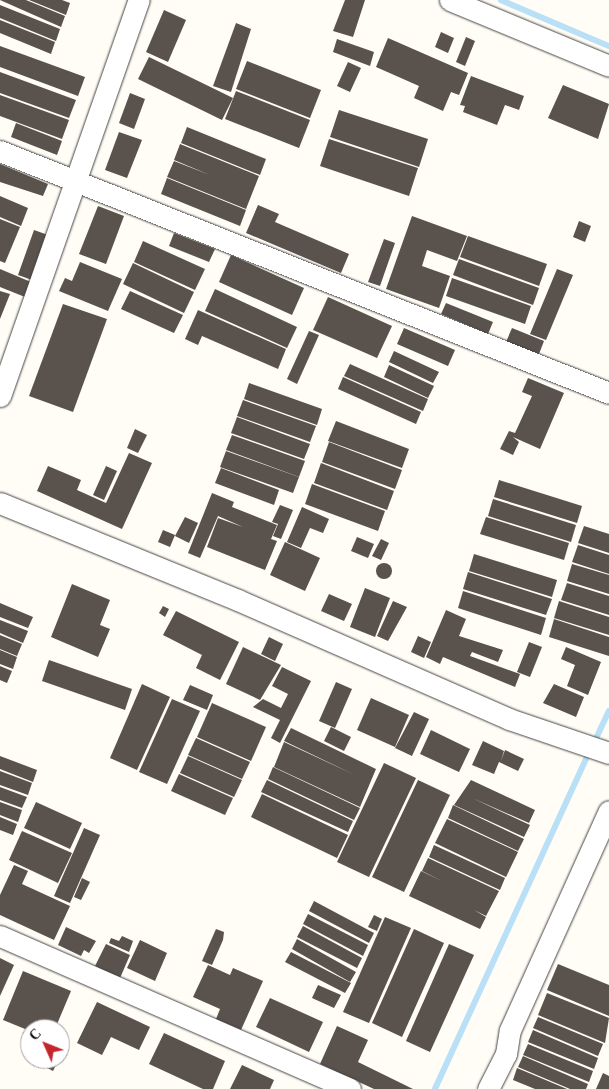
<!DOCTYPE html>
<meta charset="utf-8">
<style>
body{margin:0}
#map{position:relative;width:609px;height:1089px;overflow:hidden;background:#fffdf5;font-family:"Libre Baskerville",serif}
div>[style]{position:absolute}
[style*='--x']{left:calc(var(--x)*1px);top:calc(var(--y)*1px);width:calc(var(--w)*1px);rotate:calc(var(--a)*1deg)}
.stream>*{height:5.5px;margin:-2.75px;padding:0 2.75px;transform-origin:2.75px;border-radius:2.75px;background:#b9e0f7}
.building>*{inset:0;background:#5a524d}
.round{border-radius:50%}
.roads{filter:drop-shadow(0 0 1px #444) drop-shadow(0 0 1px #444)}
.street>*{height:21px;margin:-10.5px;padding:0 10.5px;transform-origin:10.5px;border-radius:10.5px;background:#fff}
span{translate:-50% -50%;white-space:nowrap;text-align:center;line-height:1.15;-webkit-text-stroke:5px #fff;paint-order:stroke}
.north{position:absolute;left:20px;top:1019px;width:50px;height:50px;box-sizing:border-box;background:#fff;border:1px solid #a0a0a0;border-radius:50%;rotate:314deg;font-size:14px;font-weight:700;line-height:20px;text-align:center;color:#111}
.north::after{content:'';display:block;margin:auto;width:18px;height:22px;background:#c4262e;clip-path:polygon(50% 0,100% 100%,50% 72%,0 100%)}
</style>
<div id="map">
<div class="stream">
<div style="--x:501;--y:0;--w:117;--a:23.1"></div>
<div style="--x:594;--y:743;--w:35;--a:-65"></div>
<div style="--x:435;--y:1089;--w:372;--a:-65.4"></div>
</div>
<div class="building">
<div style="clip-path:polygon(0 0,26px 0,65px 16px,61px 27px)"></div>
<div style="clip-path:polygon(29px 0,62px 0,70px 3px,66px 15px)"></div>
<div style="clip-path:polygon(345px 0,365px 0,353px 37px,333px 31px)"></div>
<div style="clip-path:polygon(0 5px,60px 29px,56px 41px,0 18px)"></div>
<div style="clip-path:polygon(164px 10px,186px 20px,168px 62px,146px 52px)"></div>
<div style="clip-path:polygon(0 20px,55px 42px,51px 54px,0 33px)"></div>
<div style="clip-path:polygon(236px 23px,251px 29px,231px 92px,213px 86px)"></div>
<div style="clip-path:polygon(441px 32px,454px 38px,448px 53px,435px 47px)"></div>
<div style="clip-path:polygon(466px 37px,475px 41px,465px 66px,456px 62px)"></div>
<div style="clip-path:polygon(388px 38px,468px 73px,459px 95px,451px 92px,443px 111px,414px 98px,419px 86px,376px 67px)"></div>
<div style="clip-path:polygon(337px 39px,374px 52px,370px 66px,333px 52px)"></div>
<div style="clip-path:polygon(0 46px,85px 77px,78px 96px,0 67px)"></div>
<div style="clip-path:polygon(149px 57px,233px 98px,222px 120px,138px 79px)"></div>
<div style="clip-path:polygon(247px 61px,321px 90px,310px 118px,236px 89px)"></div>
<div style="clip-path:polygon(348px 62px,361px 68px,350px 92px,337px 86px)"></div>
<div style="clip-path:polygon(0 72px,76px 100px,69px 118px,0 93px)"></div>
<div style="clip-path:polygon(471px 76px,524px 96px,519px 110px,505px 105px,497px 125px,463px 112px,465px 106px,460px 105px)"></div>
<div style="clip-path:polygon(563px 85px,609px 104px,598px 139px,548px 118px)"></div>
<div style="clip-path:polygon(236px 91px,310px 120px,299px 148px,225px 119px)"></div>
<div style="clip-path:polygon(130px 93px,145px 99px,134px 129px,119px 123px)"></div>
<div style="clip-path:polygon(0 95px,69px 120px,62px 139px,0 116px)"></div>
<div style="clip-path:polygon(339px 110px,428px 139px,419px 167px,330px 137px)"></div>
<div style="clip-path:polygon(16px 123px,62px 141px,57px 155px,11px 137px)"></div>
<div style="clip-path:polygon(187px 127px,266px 159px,260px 175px,181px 143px)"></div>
<div style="clip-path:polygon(119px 132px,142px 140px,127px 178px,105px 170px)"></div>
<div style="clip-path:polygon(329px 139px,418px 168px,409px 196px,320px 166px)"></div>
<div style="clip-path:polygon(180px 144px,259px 176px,246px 209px,167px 177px,174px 161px,210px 175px,174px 160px)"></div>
<div style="clip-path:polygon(0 164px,48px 184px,43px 196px,0 182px)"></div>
<div style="clip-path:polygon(167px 178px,246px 210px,240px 226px,161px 194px)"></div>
<div style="clip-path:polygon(0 196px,28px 208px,21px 226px,0 217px)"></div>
<div style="clip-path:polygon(258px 205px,279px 214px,275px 222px,349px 254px,341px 273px,246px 233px)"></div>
<div style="clip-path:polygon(98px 206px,124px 216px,106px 264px,79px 254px)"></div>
<div style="clip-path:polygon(412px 216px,467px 236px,457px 261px,427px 250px,422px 266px,450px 276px,439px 308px,386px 289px)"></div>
<div style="clip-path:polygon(0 219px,20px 227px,5px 263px,0 261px)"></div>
<div style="clip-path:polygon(579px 221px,591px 226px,585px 242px,573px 237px)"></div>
<div style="clip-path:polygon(34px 230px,48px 235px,32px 280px,18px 275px)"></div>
<div style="clip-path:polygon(174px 233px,215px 249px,209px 262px,169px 246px)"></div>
<div style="clip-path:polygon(468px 236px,547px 264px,539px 286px,460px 257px)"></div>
<div style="clip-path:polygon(384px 239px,395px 243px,380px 286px,368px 282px)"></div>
<div style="clip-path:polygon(143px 241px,205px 269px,195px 290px,134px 262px)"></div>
<div style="clip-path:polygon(231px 255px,304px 288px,292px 315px,219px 282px)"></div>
<div style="clip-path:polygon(459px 259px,539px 288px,533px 305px,453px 275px)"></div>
<div style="clip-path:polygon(80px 262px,122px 279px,108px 311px,59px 291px,65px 278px,72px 281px)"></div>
<div style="clip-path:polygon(133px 263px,194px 292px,184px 313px,123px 284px)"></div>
<div style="clip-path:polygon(0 269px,31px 282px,25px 297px,0 287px)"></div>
<div style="clip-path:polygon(557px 269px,573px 275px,546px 340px,530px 334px)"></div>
<div style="clip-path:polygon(452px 278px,531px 306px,525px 324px,446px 296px)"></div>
<div style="clip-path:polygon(215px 289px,297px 327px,287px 348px,205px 311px)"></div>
<div style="clip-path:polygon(0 291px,10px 294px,0 319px)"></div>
<div style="clip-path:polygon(130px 291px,183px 315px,174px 333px,121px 309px)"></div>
<div style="clip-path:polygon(328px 297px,392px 326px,377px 358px,313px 330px)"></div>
<div style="clip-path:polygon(446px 303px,493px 322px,488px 334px,441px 314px)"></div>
<div style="clip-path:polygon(63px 304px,107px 319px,73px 412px,29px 396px)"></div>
<div style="clip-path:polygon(198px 310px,286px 349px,278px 369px,202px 336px,198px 345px,185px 339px)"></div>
<div style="clip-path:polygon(404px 328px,455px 350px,448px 366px,397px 344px)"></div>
<div style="clip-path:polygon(512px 328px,544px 341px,539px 354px,506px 342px)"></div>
<div style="clip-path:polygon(309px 331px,319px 335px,297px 384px,287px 379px)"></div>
<div style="clip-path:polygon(394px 351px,439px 372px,433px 383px,389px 362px)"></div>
<div style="clip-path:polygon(350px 364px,428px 399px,423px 411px,344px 376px)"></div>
<div style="clip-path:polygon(389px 365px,434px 386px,428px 398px,384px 377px)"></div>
<div style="clip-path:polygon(343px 377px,421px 412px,416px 424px,338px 389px)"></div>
<div style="clip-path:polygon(528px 378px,564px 393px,540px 449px,513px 437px,519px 442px,513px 455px,500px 449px,509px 431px,515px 433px,532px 396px,522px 392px)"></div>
<div style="clip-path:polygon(249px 383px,322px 409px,317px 425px,244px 399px)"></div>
<div style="clip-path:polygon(243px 400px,316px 426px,310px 442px,237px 416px)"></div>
<div style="clip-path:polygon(237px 417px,310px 444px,304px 459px,231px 433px)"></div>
<div style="clip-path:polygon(336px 421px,409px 449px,402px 468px,328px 441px)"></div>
<div style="clip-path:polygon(135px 429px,147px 435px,138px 453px,127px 448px)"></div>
<div style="clip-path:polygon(232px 435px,305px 461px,299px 477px,226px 450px)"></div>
<div style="clip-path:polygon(329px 442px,402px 470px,395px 489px,322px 462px)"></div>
<div style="clip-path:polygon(226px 451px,299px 477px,293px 493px,220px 467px)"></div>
<div style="clip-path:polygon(129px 453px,152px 463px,122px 529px,37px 491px,48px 466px,81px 480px,77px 490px,106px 503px)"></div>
<div style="clip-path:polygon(321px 463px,394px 491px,387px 510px,314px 483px)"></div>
<div style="clip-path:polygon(106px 466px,117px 471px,104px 500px,93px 495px)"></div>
<div style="clip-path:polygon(221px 468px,279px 490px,274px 505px,215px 483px)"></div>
<div style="clip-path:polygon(499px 480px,582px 506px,577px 523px,494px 497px)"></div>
<div style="clip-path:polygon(312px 484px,385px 511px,378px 531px,305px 504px)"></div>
<div style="clip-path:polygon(212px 493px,234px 502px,232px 507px,277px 525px,271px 539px,277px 541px,265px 570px,207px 547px,218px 518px,243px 527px,218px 516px,200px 558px,188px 553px)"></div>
<div style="clip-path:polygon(493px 499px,576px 525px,571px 542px,488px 516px)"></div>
<div style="clip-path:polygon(280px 505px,293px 510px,281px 539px,273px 536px,278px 524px,272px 522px)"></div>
<div style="clip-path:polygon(302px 507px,329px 519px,323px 533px,310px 528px,301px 548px,287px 542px)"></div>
<div style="clip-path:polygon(185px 517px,198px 523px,189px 543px,175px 536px)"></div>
<div style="clip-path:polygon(486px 517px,569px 543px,564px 560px,480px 534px)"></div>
<div style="clip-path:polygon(584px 526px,609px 534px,609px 553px,578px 543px)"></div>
<div style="clip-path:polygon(163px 530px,175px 535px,170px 547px,158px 542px)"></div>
<div style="clip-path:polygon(357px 537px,374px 544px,368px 558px,351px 551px)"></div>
<div style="clip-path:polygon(381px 539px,389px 543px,381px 560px,372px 556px)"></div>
<div style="clip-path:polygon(285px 542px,320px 558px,305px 591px,270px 575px)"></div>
<div style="clip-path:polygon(578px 545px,609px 555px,609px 574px,572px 562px)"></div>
<div style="clip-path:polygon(474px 554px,557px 580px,552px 597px,469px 571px)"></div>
<div class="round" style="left:376px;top:563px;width:16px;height:16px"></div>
<div style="clip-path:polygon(572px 564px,609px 575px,609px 594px,567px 581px)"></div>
<div style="clip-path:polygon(468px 572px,552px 599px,546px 615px,463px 589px)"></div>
<div style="clip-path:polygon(567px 583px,609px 596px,609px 615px,561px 600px)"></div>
<div style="clip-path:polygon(72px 584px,110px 600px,100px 625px,110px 629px,98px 657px,51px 637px)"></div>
<div style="clip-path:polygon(365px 588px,390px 598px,375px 637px,350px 627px)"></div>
<div style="clip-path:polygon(463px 591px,546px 618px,541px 635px,458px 608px)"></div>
<div style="clip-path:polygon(329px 594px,352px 604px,344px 621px,321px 611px)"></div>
<div style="clip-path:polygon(393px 601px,407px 607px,388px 641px,377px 636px)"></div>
<div style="clip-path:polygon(559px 601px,609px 617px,609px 635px,554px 618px)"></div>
<div style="clip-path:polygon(0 603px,33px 617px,28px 628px,0 617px)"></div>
<div style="clip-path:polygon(163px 606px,169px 609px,165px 617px,159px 613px)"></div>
<div style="clip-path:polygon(446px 610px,466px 619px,459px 636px,503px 650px,498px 662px,472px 652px,470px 656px,520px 674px,515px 687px,443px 657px,440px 664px,426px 657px)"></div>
<div style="clip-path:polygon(176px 611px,239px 642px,220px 680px,196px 668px,202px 655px,163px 635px)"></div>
<div style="clip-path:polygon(554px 619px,609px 637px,609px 656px,549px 637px)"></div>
<div style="clip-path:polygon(0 620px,28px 631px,23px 643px,0 633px)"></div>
<div style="clip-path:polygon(0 635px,22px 644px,17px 656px,0 649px)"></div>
<div style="clip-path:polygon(418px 636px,431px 642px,424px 658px,411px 652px)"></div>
<div style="clip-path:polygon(269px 637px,283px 644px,275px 661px,261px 654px)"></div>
<div style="clip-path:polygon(529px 642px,542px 647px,530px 677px,517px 672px)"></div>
<div style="clip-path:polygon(243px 647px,281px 665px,260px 700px,226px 684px)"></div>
<div style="clip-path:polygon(566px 647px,601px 662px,588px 695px,567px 686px,575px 665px,561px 659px)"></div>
<div style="clip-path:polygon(0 650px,17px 657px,13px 669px,0 664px)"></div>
<div style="clip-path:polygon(49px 660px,132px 689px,125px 710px,42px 681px)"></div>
<div style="clip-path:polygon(0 666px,12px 671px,7px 683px,0 680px)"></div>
<div style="clip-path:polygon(282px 667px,311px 681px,280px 743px,271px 738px,280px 720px,253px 707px,263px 699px,281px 708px,288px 694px,272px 686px)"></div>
<div style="clip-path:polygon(336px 682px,352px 689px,335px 728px,319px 721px)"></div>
<div style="clip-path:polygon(142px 684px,170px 697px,137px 770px,110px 758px)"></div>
<div style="clip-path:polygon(554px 684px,584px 697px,576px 717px,543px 703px)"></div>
<div style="clip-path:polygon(190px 685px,213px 695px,207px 710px,183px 700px)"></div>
<div style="clip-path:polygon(371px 698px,409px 715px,395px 747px,357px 730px)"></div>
<div style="clip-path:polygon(172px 699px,200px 711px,167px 784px,139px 772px)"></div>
<div style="clip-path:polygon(212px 703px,266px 727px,251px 761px,197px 737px)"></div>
<div style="clip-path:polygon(414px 712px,429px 719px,412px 756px,395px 748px)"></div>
<div style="clip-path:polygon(331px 727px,351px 737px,344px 751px,324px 741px)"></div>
<div style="clip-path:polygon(291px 728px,376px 769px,360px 807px,274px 767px,284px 742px,355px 775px,284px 741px)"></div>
<div style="clip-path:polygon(431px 730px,470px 749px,459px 772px,420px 754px)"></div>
<div style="clip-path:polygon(196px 738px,250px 762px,242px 779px,188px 755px)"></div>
<div style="clip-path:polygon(483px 741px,504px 751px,501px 761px,505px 750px,524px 759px,518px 771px,499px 762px,494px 774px,472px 765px)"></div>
<div style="clip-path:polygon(0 756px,37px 770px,33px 782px,0 769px)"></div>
<div style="clip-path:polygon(188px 756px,242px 780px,234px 797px,180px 773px)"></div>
<div style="clip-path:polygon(384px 763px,416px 778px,369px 877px,337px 862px)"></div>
<div style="clip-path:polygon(273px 767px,360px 808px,354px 820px,268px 779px)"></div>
<div style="clip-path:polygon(0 771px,32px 783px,28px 795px,0 785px)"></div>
<div style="clip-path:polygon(179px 774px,233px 798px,225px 815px,171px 791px)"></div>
<div style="clip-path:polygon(267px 780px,353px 821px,348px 832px,261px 792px)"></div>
<div style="clip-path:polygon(418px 780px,450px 795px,404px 892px,372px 877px)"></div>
<div style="clip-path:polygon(471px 780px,535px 810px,529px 823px,472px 798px,530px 825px,524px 837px,454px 805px)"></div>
<div style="clip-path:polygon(0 787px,27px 797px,22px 808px,0 800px)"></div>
<div style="clip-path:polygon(262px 794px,348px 835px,337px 858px,251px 817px)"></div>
<div style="clip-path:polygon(0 802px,22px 810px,18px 822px,0 815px)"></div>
<div style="clip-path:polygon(36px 802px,82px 823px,70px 849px,24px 828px)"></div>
<div style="clip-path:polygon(453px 805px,524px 839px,518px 851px,448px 818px)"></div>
<div style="clip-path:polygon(0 817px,17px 824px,13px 835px,0 830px)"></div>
<div style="clip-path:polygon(447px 819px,518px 852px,506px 877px,435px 843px)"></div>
<div style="clip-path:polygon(84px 828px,100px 835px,70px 903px,54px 896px)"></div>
<div style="clip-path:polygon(22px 831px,72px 853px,58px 883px,9px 860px)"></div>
<div style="clip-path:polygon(434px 845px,505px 878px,500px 890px,429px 857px)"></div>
<div style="clip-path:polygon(428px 858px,499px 891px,486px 916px,474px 910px,486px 917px,480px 929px,409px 896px,421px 871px,442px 881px,422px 871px)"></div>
<div style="clip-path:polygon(14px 865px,28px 871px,22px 884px,70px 906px,54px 940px,0 915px,0 895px)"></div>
<div style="clip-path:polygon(82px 878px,90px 882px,81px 900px,74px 897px)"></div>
<div style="clip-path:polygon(314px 901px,374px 933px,369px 943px,309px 911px)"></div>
<div style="clip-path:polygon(308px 914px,368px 945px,363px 956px,303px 924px)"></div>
<div style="clip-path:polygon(374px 915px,382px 919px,377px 931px,368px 927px)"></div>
<div style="clip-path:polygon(385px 917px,411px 928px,369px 1023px,343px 1012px)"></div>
<div style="clip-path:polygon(303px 926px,362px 958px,357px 968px,297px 937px)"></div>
<div style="clip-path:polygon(66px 927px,96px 941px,89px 953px,84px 950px,81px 956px,58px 945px)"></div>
<div style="clip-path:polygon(216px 929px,224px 932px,223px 940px,212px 965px,202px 961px)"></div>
<div style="clip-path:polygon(414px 929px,444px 943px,402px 1037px,372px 1023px)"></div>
<div style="clip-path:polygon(122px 936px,133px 941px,129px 952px,109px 943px,111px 938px,119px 941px)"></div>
<div style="clip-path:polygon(297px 939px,356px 972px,350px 982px,292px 949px)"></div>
<div style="clip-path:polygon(140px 940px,167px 953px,155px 981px,127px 968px)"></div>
<div style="clip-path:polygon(106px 944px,130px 955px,120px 978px,95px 966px)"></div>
<div style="clip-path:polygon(449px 944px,474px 955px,430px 1052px,406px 1041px)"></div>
<div style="clip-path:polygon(291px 952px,351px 983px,345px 993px,285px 962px)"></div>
<div style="clip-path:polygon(0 958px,14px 965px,0 996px)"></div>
<div style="clip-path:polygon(558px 964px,609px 985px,609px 1016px,547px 990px)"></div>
<div style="clip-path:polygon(208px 965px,230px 975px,233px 968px,263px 981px,241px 1030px,216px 1019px,220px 1009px,193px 997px)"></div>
<div style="clip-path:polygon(23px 971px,71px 991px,55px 1029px,30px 1031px,3px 1020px)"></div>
<div style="clip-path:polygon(318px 985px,341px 995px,334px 1008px,312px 998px)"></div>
<div style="clip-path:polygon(547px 993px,609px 1018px,605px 1043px,538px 1015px)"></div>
<div style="clip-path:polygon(270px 998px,323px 1022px,309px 1052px,256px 1027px)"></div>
<div style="clip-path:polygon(97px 1002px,150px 1027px,139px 1050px,111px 1037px,102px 1055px,77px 1043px)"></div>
<div style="clip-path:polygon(538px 1017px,603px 1044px,598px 1056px,533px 1028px)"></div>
<div style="clip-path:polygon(337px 1026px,368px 1040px,358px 1062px,413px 1089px,374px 1089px,320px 1064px)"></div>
<div style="clip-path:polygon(533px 1030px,598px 1058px,594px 1069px,528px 1042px)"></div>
<div style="clip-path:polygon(164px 1033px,225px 1061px,213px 1089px,203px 1089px,149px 1064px)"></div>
<div style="clip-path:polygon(528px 1044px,593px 1071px,589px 1082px,523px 1055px)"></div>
<div style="clip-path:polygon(523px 1056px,588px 1084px,586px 1089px,570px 1089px,518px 1067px)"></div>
<div style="clip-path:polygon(37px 1059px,59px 1059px,53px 1071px,36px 1062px)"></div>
<div style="clip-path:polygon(242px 1065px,274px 1080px,270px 1089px,230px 1089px)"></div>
<div style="clip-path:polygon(517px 1068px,567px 1089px,535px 1089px,513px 1080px)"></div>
<div style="clip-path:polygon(603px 1073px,609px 1076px,609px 1089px,596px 1089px)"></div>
</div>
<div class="roads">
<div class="street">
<div style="--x:450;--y:0;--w:172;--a:22.5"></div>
<div style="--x:0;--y:151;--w:655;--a:21.67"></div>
<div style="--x:0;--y:396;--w:420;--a:-70.7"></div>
<div style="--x:0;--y:503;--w:257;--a:22.2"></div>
<div style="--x:238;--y:600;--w:296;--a:23.7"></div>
<div style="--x:509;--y:719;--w:106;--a:18.8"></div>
<div style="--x:0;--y:936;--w:382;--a:23.6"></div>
<div style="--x:488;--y:1089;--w:39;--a:-63"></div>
<div style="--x:506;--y:1054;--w:24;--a:-81"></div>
<div style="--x:510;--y:1030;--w:240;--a:-65.7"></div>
</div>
</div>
<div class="north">С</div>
</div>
